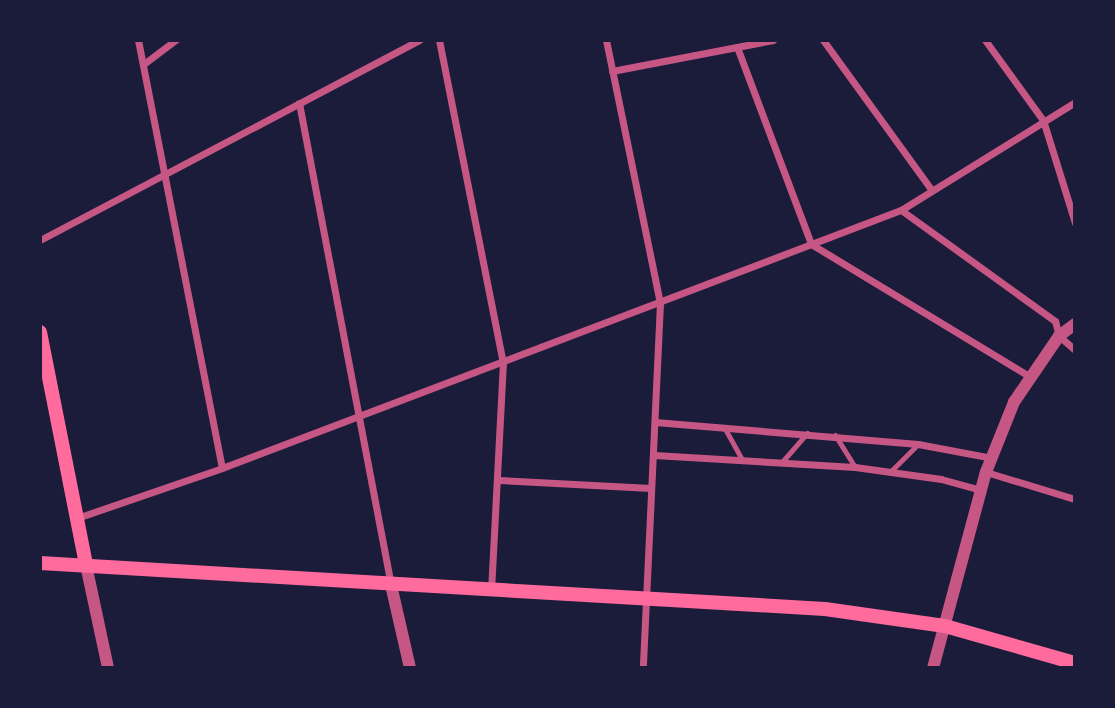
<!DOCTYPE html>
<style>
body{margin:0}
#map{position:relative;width:1115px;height:708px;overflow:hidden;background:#1b1b3a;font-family:Manrope,sans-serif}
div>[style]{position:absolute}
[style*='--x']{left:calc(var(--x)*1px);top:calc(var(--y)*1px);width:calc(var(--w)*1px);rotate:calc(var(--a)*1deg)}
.service>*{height:5px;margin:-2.5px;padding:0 2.5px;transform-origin:2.5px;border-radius:2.5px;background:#c65784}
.minor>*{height:7px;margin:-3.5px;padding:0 3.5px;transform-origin:3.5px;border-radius:3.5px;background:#c65784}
.tertiary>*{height:12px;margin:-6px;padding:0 6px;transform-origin:6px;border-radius:6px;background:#c65784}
.secondary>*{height:14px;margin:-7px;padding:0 7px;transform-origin:7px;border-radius:7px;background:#ff6b9d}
span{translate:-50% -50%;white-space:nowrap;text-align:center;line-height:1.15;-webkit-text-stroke:7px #1b1b3a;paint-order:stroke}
.frame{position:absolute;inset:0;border:42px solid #1b1b3a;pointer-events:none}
</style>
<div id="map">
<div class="service">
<div style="--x:724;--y:427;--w:39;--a:61"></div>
<div style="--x:835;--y:435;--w:38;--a:58"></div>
<div style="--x:781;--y:463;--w:40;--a:-49"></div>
<div style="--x:890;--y:472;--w:40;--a:-45"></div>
</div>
<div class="minor">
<div style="--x:138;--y:40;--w:436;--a:78.9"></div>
<div style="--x:439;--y:40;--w:328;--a:78.8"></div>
<div style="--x:503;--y:362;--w:227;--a:93"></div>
<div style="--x:606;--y:40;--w:268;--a:78.4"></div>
<div style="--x:660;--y:303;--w:365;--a:92.7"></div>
<div style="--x:823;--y:40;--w:184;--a:54.1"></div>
<div style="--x:985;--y:40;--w:99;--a:54.1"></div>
<div style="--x:1043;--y:120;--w:108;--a:72.7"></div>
<div style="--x:737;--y:47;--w:210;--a:69.4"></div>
<div style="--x:811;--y:244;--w:257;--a:31.2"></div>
<div style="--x:145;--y:63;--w:39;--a:-37"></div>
<div style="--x:612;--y:71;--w:164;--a:-10.9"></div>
<div style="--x:299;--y:103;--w:490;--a:79.2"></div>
<div style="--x:901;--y:210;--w:190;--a:35.8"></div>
<div style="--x:1055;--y:321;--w:16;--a:75"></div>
<div style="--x:1059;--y:336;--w:21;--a:41"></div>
<div style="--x:40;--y:240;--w:429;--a:-27.8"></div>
<div style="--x:655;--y:422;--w:264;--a:4.8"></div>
<div style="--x:918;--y:444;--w:75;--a:10.7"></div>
<div style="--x:654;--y:455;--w:201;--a:3.4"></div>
<div style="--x:855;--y:467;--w:87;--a:7.9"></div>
<div style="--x:941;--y:479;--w:41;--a:15.4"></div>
<div style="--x:986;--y:472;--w:93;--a:16.9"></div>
<div style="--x:499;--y:480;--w:152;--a:3"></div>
<div style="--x:77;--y:518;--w:153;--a:-19"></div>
<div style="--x:222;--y:468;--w:726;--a:-20.81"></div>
<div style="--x:901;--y:210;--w:205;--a:-31.8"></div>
</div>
<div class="tertiary">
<div style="--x:86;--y:565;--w:105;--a:77.9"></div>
<div style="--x:391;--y:585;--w:85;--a:77.1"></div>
<div style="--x:933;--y:668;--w:203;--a:-74.9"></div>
<div style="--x:986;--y:472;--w:75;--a:-68.2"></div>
<div style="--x:1014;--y:402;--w:80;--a:-55.7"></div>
<div style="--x:1059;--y:336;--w:20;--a:-37"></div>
</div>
<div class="secondary">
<div style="--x:40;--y:332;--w:237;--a:78.8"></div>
<div style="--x:40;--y:563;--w:786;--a:3.35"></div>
<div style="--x:825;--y:609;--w:121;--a:8.1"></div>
<div style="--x:945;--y:626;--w:135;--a:15.9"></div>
</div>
<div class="frame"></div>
</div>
